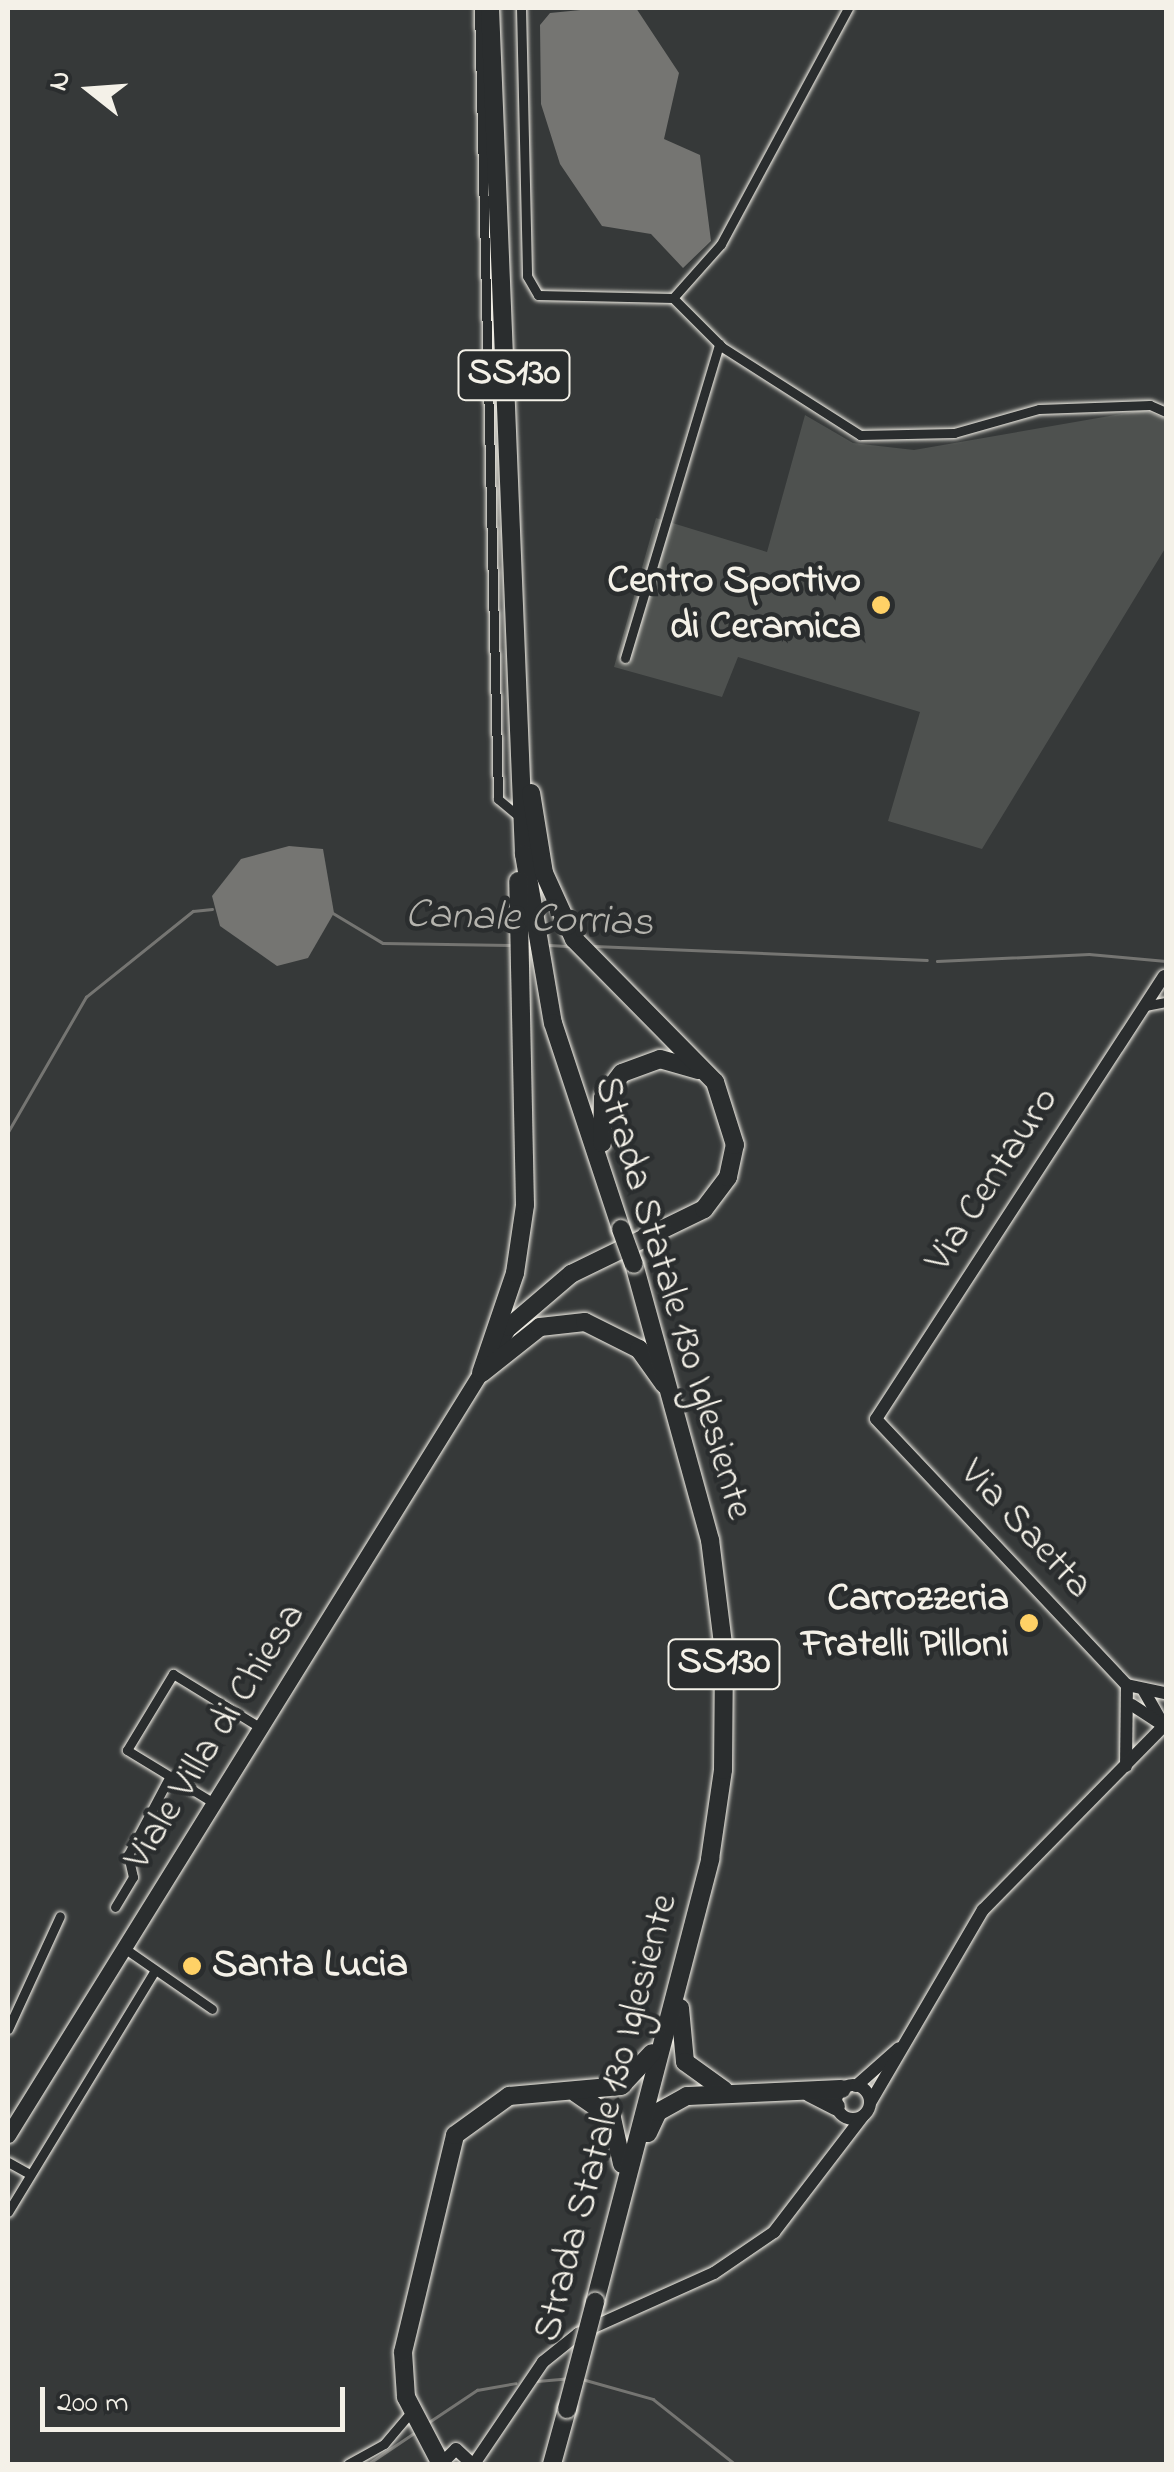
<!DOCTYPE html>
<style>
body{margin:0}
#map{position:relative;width:1174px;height:2472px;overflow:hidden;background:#363939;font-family:"Indie Flower",sans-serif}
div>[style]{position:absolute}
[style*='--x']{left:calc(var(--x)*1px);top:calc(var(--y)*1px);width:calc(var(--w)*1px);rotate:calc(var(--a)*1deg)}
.green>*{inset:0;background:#4e514f}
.water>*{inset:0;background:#757572}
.stream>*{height:2.5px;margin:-1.25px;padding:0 1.25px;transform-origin:1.25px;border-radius:1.25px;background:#757572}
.roads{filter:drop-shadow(0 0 2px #f4f1e8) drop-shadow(0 0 2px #f4f1e8)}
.street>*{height:9px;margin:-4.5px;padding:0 4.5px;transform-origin:4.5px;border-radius:4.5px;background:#2a2d2e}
.secondary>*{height:12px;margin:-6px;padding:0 6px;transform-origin:6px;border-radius:6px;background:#2a2d2e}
.secondary>.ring{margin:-6px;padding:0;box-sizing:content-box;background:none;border:12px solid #2a2d2e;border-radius:50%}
.primary>*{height:15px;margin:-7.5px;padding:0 7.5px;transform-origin:7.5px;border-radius:7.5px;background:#2a2d2e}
.highway>*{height:18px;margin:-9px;padding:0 9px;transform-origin:9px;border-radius:9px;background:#2a2d2e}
.bridges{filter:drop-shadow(0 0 2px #f4f1e8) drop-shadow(0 0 2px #f4f1e8)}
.highway-bridge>*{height:18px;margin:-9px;padding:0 9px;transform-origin:9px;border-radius:9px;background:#2a2d2e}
.dots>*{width:28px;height:28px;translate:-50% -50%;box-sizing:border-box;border:5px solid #2a2d2e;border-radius:50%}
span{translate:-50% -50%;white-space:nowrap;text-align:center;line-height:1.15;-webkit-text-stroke:9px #2a2d2e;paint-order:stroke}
.shield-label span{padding:2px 8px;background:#2a2d2e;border:2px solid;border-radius:8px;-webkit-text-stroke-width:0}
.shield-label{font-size:38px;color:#f4f1e8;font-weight:700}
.poi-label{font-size:40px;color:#f4f1e8;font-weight:700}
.right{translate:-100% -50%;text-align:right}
.left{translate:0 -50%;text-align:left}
.street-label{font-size:40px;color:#f4f1e8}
.water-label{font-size:42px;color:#b4b3ad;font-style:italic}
.frame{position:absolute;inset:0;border:10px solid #f4f1e8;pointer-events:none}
.north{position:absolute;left:40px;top:40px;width:100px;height:100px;-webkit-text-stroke:8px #2a2d2e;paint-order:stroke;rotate:287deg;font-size:28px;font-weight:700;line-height:40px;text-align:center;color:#f4f1e8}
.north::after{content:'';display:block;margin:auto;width:35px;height:45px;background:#f4f1e8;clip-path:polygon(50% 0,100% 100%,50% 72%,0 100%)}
.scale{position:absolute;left:40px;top:2387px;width:305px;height:45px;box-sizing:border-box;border:5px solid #f4f1e8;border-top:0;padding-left:12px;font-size:30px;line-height:35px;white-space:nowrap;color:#f4f1e8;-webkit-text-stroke:8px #2a2d2e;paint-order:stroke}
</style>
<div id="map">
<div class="green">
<div style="clip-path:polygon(1144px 410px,1166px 419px,1166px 547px,982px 849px,888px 821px,920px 712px,738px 657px,722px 697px,614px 667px,656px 518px,767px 552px,805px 415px,853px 443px,914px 450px)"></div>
</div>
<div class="water">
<div style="clip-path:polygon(601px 8px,636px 8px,679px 73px,664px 139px,700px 155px,711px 241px,683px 268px,651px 234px,602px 226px,560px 164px,541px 104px,540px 25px,550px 13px)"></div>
<div style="clip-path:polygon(289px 846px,323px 849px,334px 913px,308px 958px,277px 966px,220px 926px,212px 896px,241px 859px)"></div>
</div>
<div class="stream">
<div style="--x:333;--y:913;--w:58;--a:31"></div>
<div style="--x:383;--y:943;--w:128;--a:0.9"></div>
<div style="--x:549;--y:945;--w:22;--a:3"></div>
<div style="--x:594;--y:946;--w:333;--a:2.4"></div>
<div style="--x:937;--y:961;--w:152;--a:-2.6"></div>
<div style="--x:1089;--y:954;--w:77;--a:5.2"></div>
<div style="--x:8;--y:1132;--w:156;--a:-60"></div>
<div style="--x:86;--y:997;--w:137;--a:-38.8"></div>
<div style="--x:193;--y:911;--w:19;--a:-6"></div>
<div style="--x:582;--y:2379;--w:74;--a:15.7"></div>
<div style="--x:653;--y:2399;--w:105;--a:38.4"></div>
<div style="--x:537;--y:2381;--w:32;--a:-5"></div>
<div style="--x:429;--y:2422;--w:58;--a:-33.7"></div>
<div style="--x:477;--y:2390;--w:39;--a:-10"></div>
<div style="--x:368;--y:2464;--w:55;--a:-34"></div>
</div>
<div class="roads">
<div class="street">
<div style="--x:479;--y:8;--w:791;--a:88.62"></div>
<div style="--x:498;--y:799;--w:23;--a:40"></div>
<div style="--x:521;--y:8;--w:268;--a:88.7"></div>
<div style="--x:527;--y:276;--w:22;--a:60"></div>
<div style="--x:538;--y:295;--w:135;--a:1.3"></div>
<div style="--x:673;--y:298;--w:69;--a:45"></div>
<div style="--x:722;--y:347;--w:164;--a:32.5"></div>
<div style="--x:860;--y:435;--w:94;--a:-1.2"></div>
<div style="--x:954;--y:433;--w:88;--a:-15.8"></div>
<div style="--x:1039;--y:409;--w:111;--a:-2.1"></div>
<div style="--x:1150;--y:405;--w:17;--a:24"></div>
<div style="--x:673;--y:298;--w:72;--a:-48.4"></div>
<div style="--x:721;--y:244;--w:268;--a:-61.7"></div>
<div style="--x:625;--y:658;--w:328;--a:-73.3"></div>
<div style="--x:1145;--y:1006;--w:21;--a:-11"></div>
<div style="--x:214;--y:1803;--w:102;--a:-148.7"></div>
<div style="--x:127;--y:1750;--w:89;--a:-58.8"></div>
<div style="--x:173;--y:1674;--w:103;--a:31.5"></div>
<div style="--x:115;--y:1907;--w:35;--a:-59"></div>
<div style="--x:133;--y:1877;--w:23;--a:-103"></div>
<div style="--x:128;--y:1855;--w:89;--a:-62"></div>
<div style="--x:124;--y:1948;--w:107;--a:34.7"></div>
<div style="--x:8;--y:2029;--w:124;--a:-65.3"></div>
<div style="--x:8;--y:2162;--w:25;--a:29"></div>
<div style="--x:8;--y:2212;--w:283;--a:-58.7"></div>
<div style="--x:348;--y:2464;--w:41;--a:-29.1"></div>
<div style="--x:384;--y:2444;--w:43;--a:-49.7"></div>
</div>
<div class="secondary">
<div style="--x:1164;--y:976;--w:528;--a:123.03"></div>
<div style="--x:876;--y:1419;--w:366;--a:46.7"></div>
<div style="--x:1127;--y:1685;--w:40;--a:12"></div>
<div style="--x:1144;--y:1691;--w:40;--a:60.3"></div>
<div style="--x:1132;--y:1705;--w:38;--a:33"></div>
<div style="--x:1126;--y:1766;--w:81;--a:-89.3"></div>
<div class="ring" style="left:836px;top:2085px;width:22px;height:22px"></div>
<div style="--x:856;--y:2086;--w:57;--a:-41.5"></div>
<div style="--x:870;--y:2103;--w:224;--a:-59.7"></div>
<div style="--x:983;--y:1910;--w:261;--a:-45.5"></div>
<div style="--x:441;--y:2464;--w:21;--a:-45"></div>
<div style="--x:456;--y:2449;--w:22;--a:43"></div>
<div style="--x:474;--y:2464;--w:123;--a:-55.9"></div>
<div style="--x:543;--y:2362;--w:45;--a:-38.7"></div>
<div style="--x:578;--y:2334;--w:149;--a:-24.2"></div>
<div style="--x:714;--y:2273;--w:73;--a:-34.3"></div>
<div style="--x:774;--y:2232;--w:146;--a:-52.5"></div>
</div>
<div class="primary">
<div style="--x:8;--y:2135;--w:951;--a:-58.2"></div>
</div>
<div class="highway">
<div style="--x:490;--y:8;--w:847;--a:87.7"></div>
<div style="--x:524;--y:854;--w:171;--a:80.3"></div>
<div style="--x:553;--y:1023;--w:217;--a:71.7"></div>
<div style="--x:602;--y:1143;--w:45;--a:-88.7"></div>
<div style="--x:603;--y:1098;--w:31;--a:-53"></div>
<div style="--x:622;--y:1073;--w:40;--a:-20.2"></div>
<div style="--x:660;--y:1059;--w:40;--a:16"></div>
<div style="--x:509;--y:1327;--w:82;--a:-40.5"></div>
<div style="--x:571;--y:1274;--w:148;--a:-26"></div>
<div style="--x:704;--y:1209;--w:40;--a:-53"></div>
<div style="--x:728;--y:1177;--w:33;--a:-78"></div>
<div style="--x:735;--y:1145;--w:66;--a:-107.6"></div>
<div style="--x:715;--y:1082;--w:201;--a:-134.6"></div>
<div style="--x:574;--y:939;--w:72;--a:-114.4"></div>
<div style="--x:544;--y:873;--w:81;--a:-99.2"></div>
<div style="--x:481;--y:1373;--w:106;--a:-71.2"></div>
<div style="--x:515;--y:1273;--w:69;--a:-81.6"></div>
<div style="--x:525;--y:1205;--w:324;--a:-91.2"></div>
<div style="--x:482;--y:1373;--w:74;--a:-38.4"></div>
<div style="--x:540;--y:1327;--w:45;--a:-6.3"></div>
<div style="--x:585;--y:1322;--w:60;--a:26.6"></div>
<div style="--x:639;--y:1349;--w:43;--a:54.5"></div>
<div style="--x:680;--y:2008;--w:54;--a:84.7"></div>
<div style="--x:685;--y:2062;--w:48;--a:35.7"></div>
<div style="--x:576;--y:2093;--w:44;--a:34.8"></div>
<div style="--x:612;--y:2118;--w:47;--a:77.7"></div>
<div style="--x:810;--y:2093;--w:29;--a:27"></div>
<div style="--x:648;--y:2133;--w:23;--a:-65"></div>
<div style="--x:658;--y:2112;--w:33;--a:-29"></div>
<div style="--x:687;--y:2096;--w:155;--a:-2.6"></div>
<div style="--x:595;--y:2302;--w:458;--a:-75.4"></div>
<div style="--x:710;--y:1859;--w:90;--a:-81.7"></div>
<div style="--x:723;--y:1770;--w:118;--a:-89.5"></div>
<div style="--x:724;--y:1652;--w:113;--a:-97.1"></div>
<div style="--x:710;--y:1540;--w:286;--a:-105.4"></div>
<div style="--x:441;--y:2464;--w:76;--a:-117.6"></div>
<div style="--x:406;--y:2397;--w:45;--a:-93.8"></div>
<div style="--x:403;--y:2352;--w:223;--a:-76.5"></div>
<div style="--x:455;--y:2135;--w:67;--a:-35.8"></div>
<div style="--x:509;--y:2096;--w:112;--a:-5.1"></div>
<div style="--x:621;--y:2086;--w:45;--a:-46.8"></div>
<div style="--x:552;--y:2464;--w:57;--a:-74.7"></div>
</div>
</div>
<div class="bridges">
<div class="highway-bridge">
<div style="--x:621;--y:1229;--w:37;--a:70"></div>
<div style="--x:567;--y:2409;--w:111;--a:-75.3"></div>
</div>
</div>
<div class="dots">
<div style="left:881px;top:605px;background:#ffd166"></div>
<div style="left:1029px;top:1623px;background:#ffd166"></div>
<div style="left:192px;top:1966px;background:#ffd166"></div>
</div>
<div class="shield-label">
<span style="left:514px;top:375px">SS130</span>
<span style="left:724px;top:1664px">SS130</span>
</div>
<div class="poi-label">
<span class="right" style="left:861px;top:605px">Centro Sportivo<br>di Ceramica</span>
<span class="right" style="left:1009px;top:1623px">Carrozzeria<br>Fratelli Pilloni</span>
<span class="left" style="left:212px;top:1966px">Santa Lucia</span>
</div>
<div class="street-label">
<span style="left:993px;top:1180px;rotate:-57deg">Via Centauro</span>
<span style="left:672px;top:1298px;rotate:73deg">Strada Statale 130 Iglesiente</span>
<span style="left:1025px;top:1530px;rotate:47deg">Via Saetta</span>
<span style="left:216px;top:1737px;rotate:-58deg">Viale Villa di Chiesa</span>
<span style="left:607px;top:2118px;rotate:-75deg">Strada Statale 130 Iglesiente</span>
</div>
<div class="water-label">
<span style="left:529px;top:920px;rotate:2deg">Canale Corrias</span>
</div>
<div class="frame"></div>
<div class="north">N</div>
<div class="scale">200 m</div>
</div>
